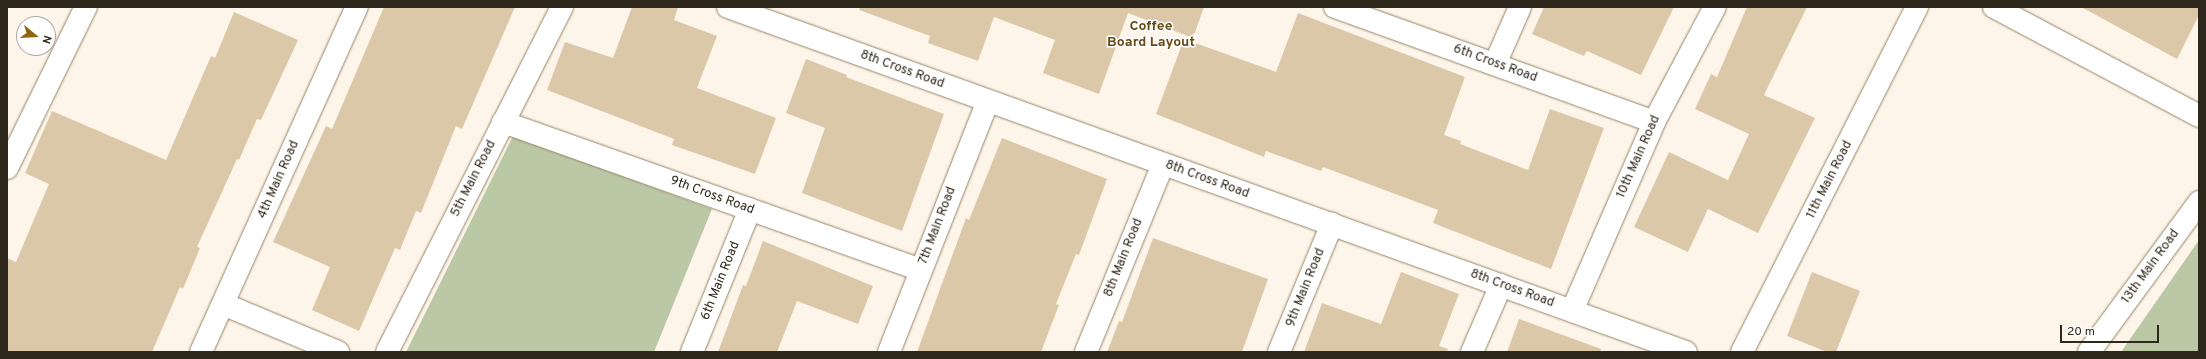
<!DOCTYPE html>
<style>
body{margin:0}
#map{position:relative;width:2206px;height:359px;overflow:hidden;background:#fdf5e9;font-family:Overpass,sans-serif}
div>[style]{position:absolute}
[style*='--x']{left:calc(var(--x)*1px);top:calc(var(--y)*1px);width:calc(var(--w)*1px);rotate:calc(var(--a)*1deg)}
.green>*{inset:0;background:#bbc8a6}
.building>*{inset:0;background:#dbc8a9}
.roads{filter:drop-shadow(0 0 1px #968468) drop-shadow(0 0 1px #968468)}
.minor>*{height:22px;margin:-11px;padding:0 11px;transform-origin:11px;border-radius:11px;background:#fff}
span{translate:-50% -50%;white-space:nowrap;text-align:center;line-height:1.15;-webkit-text-stroke:3px #fff;paint-order:stroke}
.street-label{font-size:13px;color:#2e271b}
.neighbourhood-label{font-size:14px;color:#694a14;font-weight:700}
.frame{position:absolute;inset:0;border:8px solid #2e271b;pointer-events:none}
.north{position:absolute;left:16px;top:16px;width:40px;height:40px;box-sizing:border-box;background:#fff;border:1px solid #aba9a4;border-radius:50%;rotate:108deg;font-size:11px;font-weight:700;line-height:16px;text-align:center;color:#2e271b}
.north::after{content:'';display:block;margin:auto;width:14px;height:18px;background:#91640e;clip-path:polygon(50% 0,100% 100%,50% 72%,0 100%)}
.scale{position:absolute;left:2060px;top:325px;width:99px;height:18px;box-sizing:border-box;border:2px solid #2e271b;border-top:0;padding-left:5px;font-size:12px;line-height:14px;white-space:nowrap;color:#2e271b;-webkit-text-stroke:3px #fff;paint-order:stroke}
</style>
<div id="map">
<div class="green">
<div style="clip-path:polygon(513px 136px,712px 209px,654px 352px,406px 352px)"></div>
<div style="clip-path:polygon(2199px 240px,2199px 352px,2121px 352px)"></div>
</div>
<div class="building">
<div style="clip-path:polygon(384px 7px,515px 7px,462px 129px,456px 126px,421px 213px,416px 211px,400px 250px,395px 248px,359px 331px,312px 310px,330px 267px,273px 242px,326px 126px,332px 129px)"></div>
<div style="clip-path:polygon(632px 7px,678px 7px,674px 20px,717px 36px,697px 88px,776px 118px,755px 174px,672px 145px,674px 139px,547px 90px,565px 42px,613px 58px)"></div>
<div style="clip-path:polygon(860px 7px,1204px 7px,1193px 38px,1128px 13px,1099px 94px,1043px 73px,1055px 40px,994px 17px,978px 61px,928px 43px,930px 36px,859px 10px)"></div>
<div style="clip-path:polygon(1544px 7px,1674px 7px,1641px 75px,1587px 51px,1584px 56px,1532px 34px)"></div>
<div style="clip-path:polygon(1747px 7px,1807px 7px,1764px 95px,1815px 118px,1758px 233px,1708px 209px,1688px 252px,1634px 227px,1669px 152px,1728px 180px,1749px 134px,1695px 109px,1711px 74px,1717px 77px)"></div>
<div style="clip-path:polygon(2081px 7px,2199px 7px,2199px 15px,2177px 59px)"></div>
<div style="clip-path:polygon(234px 12px,298px 40px,261px 120px,257px 119px,239px 160px,237px 159px,197px 247px,200px 248px,183px 289px,180px 287px,152px 352px,7px 352px,7px 258px,16px 262px,49px 184px,25px 173px,52px 111px,166px 160px,211px 56px,215px 58px)"></div>
<div style="clip-path:polygon(1298px 13px,1465px 77px,1444px 135px,1461px 141px,1460px 144px,1528px 170px,1550px 109px,1604px 128px,1551px 269px,1433px 223px,1438px 210px,1323px 167px,1321px 171px,1266px 151px,1264px 157px,1156px 114px,1184px 39px,1276px 72px)"></div>
<div style="clip-path:polygon(806px 59px,847px 75px,846px 77px,944px 114px,902px 231px,802px 193px,825px 128px,786px 113px)"></div>
<div style="clip-path:polygon(1002px 138px,1107px 179px,1079px 255px,1076px 254px,1056px 304px,1059px 305px,1041px 352px,917px 352px,966px 218px,969px 220px)"></div>
<div style="clip-path:polygon(1153px 238px,1268px 279px,1242px 352px,1107px 352px,1119px 321px,1122px 322px)"></div>
<div style="clip-path:polygon(763px 241px,873px 286px,858px 324px,797px 301px,777px 352px,718px 352px,743px 285px,746px 286px)"></div>
<div style="clip-path:polygon(1401px 272px,1459px 294px,1439px 346px,1448px 349px,1447px 352px,1304px 352px,1322px 303px,1381px 324px)"></div>
<div style="clip-path:polygon(1812px 272px,1860px 291px,1836px 352px,1827px 352px,1787px 336px)"></div>
<div style="clip-path:polygon(1519px 319px,1601px 349px,1600px 352px,1507px 352px)"></div>
</div>
<div class="roads">
<div class="minor">
<div style="--x:728;--y:7;--w:1018;--a:19.81"></div>
<div style="--x:1335;--y:7;--w:339;--a:19.8"></div>
<div style="--x:1994;--y:7;--w:232;--a:28"></div>
<div style="--x:1495;--y:64;--w:62;--a:-66.3"></div>
<div style="--x:503;--y:122;--w:443;--a:19.5"></div>
<div style="--x:7;--y:168;--w:179;--a:-63.9"></div>
<div style="--x:223;--y:304;--w:125;--a:22.7"></div>
<div style="--x:1572;--y:311;--w:206;--a:-66.5"></div>
<div style="--x:1654;--y:122;--w:130;--a:-62.1"></div>
<div style="--x:201;--y:352;--w:379;--a:-65.7"></div>
<div style="--x:387;--y:352;--w:387;--a:-63.1"></div>
<div style="--x:692;--y:352;--w:154;--a:-67.9"></div>
<div style="--x:889;--y:352;--w:270;--a:-68.5"></div>
<div style="--x:1086;--y:352;--w:203;--a:-67.7"></div>
<div style="--x:1279;--y:352;--w:139;--a:-67.5"></div>
<div style="--x:1472;--y:352;--w:73;--a:-66.6"></div>
<div style="--x:1742;--y:352;--w:387;--a:-63.1"></div>
<div style="--x:2089;--y:352;--w:186;--a:-53.7"></div>
</div>
</div>
<div class="street-label">
<span style="left:1495px;top:64px;rotate:20deg">6th Cross Road</span>
<span style="left:902px;top:70px;rotate:20deg">8th Cross Road</span>
<span style="left:1639px;top:157px;rotate:-66deg">10th Main Road</span>
<span style="left:474px;top:179px;rotate:-63deg">5th Main Road</span>
<span style="left:279px;top:180px;rotate:-66deg">4th Main Road</span>
<span style="left:1207px;top:180px;rotate:20deg">8th Cross Road</span>
<span style="left:1830px;top:180px;rotate:-63deg">11th Main Road</span>
<span style="left:712px;top:196px;rotate:20deg">9th Cross Road</span>
<span style="left:938px;top:226px;rotate:-69deg">7th Main Road</span>
<span style="left:1124px;top:258px;rotate:-68deg">8th Main Road</span>
<span style="left:2151px;top:267px;rotate:-54deg">13th Main Road</span>
<span style="left:721px;top:281px;rotate:-68deg">6th Main Road</span>
<span style="left:1306px;top:288px;rotate:-68deg">9th Main Road</span>
<span style="left:1512px;top:289px;rotate:20deg">8th Cross Road</span>
</div>
<div class="neighbourhood-label">
<span style="left:1151px;top:35px">Coffee<br>Board Layout</span>
</div>
<div class="frame"></div>
<div class="north">N</div>
<div class="scale">20 m</div>
</div>
